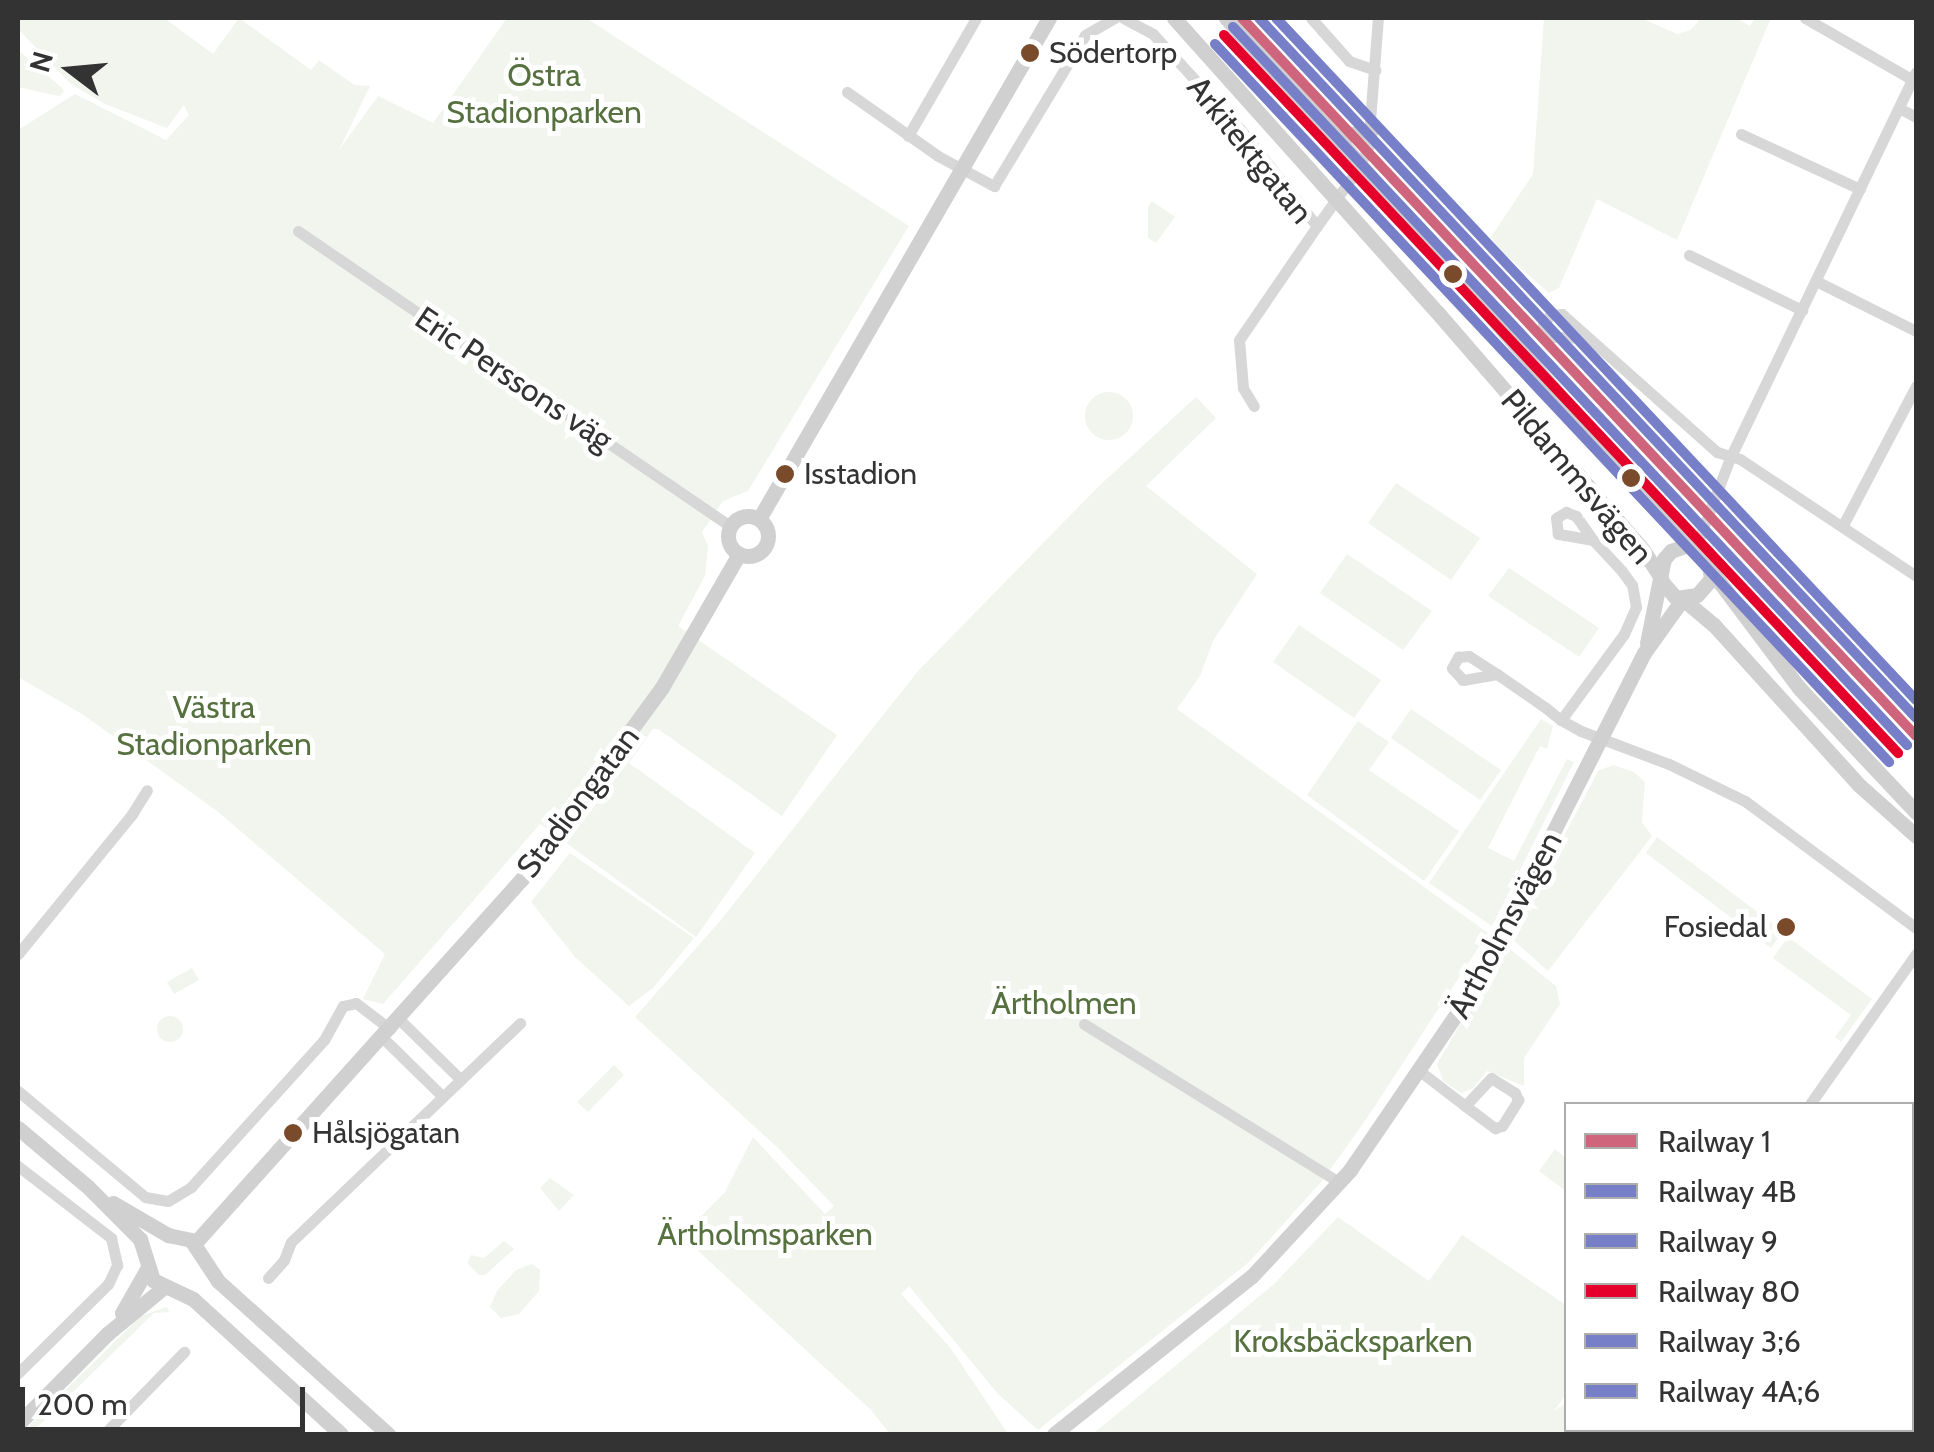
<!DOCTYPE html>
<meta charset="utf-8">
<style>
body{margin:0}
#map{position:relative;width:1934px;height:1452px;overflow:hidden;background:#fff;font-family:Cabin,sans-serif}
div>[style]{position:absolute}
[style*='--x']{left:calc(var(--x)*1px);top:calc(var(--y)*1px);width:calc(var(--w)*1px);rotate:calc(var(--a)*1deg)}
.green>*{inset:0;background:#f1f5ed}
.round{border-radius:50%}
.street>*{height:11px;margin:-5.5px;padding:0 5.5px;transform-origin:5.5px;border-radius:5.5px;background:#d7d7d7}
.secondary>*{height:15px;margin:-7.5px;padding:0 7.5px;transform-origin:7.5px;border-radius:7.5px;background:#d0d0d0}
.secondary>.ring{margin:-7.5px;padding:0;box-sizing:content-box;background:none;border:15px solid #d0d0d0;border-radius:50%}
.rail-1>*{height:10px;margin:-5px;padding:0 5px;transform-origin:5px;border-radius:5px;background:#cf657c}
.rail-2>*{height:10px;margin:-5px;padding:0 5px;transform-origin:5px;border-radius:5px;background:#767fc8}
.rail-3>*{height:10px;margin:-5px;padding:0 5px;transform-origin:5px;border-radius:5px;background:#767fc8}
.rail-4>*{height:10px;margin:-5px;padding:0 5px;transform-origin:5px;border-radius:5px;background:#e4002b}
.rail-5>*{height:10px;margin:-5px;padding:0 5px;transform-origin:5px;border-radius:5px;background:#767fc8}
.rail-6>*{height:10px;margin:-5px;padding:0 5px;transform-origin:5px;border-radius:5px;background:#767fc8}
.dots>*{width:28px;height:28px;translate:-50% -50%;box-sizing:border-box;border:5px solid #fff;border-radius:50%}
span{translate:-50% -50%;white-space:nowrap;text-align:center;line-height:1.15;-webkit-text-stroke:10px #fff;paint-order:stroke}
.bus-label{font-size:30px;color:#333}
.left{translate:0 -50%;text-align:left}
.right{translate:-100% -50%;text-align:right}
.park-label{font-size:32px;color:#56703f}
.street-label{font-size:32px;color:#333}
.frame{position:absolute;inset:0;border:20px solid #333;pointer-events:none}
.legend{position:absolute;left:1564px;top:1102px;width:350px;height:330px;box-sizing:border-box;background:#fff;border:2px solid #adadad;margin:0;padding:12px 18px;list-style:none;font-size:30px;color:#333}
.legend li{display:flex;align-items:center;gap:20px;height:50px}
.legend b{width:50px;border:2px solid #adadad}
.north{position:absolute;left:20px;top:20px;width:100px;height:100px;-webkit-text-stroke:8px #fff;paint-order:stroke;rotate:286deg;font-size:28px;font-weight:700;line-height:40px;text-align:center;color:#333}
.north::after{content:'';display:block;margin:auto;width:35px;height:45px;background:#333;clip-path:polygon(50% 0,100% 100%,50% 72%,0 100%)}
.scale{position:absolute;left:20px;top:1387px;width:285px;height:45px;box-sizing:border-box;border:5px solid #333;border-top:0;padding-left:12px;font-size:30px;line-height:35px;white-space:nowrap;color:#333;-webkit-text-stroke:8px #fff;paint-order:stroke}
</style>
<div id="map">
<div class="green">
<div style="clip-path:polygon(18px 18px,164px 18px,213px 54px,239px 18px,311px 70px,319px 60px,354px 85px,370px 86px,339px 150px,378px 96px,433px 123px,507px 18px,586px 18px,909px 226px,748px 491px,723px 501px,702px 532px,708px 546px,705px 576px,678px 626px,837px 735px,782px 816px,658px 729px,653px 729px,629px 763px,755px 853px,696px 937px,540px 824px,383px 1004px,363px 999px,385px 954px,217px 811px,82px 714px,18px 677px,18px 130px,75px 94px,166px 140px,189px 115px,184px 105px,167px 128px,105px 104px,71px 84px,18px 29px)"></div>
<div style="clip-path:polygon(1544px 18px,1641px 18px,1677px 34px,1691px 30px,1701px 18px,1736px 18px,1750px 26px,1755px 18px,1771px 18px,1677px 240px,1597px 199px,1559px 288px,1549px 293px,1498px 248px,1491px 237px,1533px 174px)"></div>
<div style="clip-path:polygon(18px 50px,62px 88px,64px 92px,59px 96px,18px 87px)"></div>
<div style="clip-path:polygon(1152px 201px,1175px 217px,1156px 243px,1148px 238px,1148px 207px)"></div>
<div class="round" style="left:1085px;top:392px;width:48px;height:48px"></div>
<div style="clip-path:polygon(1196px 397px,1216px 418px,1146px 486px,1257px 574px,1213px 641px,1200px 676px,1177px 709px,1488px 933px,1367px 1118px,1322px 1181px,1249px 1262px,1038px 1430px,998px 1394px,909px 1286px,901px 1294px,949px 1346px,1008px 1434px,890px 1434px,871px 1410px,682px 1236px,725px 1192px,753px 1137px,825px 1214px,834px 1206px,779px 1149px,635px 1017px,720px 921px,918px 671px,1099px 486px)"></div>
<div style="clip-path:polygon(1396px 483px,1480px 538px,1451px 580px,1368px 523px)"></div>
<div style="clip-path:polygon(1347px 554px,1432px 611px,1403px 650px,1320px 593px)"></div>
<div style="clip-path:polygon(1509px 568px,1599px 628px,1579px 657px,1488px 596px)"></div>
<div style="clip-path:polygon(1299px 625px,1381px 680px,1354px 718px,1273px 662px)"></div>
<div style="clip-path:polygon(1411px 709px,1501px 770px,1480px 800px,1391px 738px)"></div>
<div style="clip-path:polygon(1541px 719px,1553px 726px,1547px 749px,1540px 746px,1488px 848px,1514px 861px,1567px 759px,1574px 762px,1492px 926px,1429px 883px)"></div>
<div style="clip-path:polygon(1358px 721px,1389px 742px,1369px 770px,1459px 831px,1424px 881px,1307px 795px)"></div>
<div style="clip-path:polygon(1613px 765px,1634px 772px,1645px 782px,1642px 822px,1652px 836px,1548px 971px,1511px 938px,1598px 771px)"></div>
<div style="clip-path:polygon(1657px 837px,1783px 931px,1771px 948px,1646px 853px)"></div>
<div style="clip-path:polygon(570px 853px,694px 938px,653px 988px,629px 1006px,575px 957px,531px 902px)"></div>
<div style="clip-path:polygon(1788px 937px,1872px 999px,1841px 1042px,1835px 1037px,1851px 1015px,1773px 958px)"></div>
<div style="clip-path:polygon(1506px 946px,1556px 986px,1560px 1004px,1524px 1058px,1524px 1086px,1487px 1071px,1473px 1088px,1461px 1093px,1443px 1081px,1437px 1064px)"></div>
<div style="clip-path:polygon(192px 968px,199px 980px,174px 994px,167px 982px)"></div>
<div class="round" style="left:157px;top:1016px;width:26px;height:26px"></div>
<div style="clip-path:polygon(614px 1065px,624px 1075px,588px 1112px,577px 1102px)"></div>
<div style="clip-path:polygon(1555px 1149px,1566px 1158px,1566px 1191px,1539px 1171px)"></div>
<div style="clip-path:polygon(550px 1178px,574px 1195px,559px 1211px,540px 1188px)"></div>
<div style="clip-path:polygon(1338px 1217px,1429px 1281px,1462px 1235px,1566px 1305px,1566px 1394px,1555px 1410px,1566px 1403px,1567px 1434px,1093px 1434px,1274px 1284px)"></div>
<div style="clip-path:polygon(504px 1241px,514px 1249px,485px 1275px,479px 1275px,467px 1263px,471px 1255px,484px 1258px)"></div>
<div style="clip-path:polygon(532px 1264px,540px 1270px,539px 1291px,519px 1314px,501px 1318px,490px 1307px,497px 1291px,516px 1270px)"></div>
<div style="clip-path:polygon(167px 1307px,169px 1312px,154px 1313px,30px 1434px,21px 1434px,141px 1316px)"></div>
</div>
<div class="street">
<div style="--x:1123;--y:18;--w:34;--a:28"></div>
<div style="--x:1153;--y:34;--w:129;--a:47.5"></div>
<div style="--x:1240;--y:129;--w:124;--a:51.6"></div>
<div style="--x:1317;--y:226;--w:138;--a:124.4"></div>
<div style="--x:1239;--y:340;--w:48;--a:85.2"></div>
<div style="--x:1243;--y:388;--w:21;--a:59"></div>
<div style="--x:1311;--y:18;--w:57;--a:48.5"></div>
<div style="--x:1349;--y:61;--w:28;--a:19"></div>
<div style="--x:1805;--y:18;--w:125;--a:29.9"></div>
<div style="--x:847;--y:92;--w:111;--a:35.1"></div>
<div style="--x:938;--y:156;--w:64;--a:28.2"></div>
<div style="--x:994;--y:186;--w:176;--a:-58.9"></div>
<div style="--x:1085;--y:35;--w:34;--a:-30"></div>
<div style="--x:1899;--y:108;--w:19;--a:28"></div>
<div style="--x:1741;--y:134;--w:131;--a:24.8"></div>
<div style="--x:908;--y:136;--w:136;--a:-60"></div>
<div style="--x:1317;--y:226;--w:74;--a:-54.4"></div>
<div style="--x:1360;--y:166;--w:21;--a:-67"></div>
<div style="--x:1368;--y:147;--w:129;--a:-85.6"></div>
<div style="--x:298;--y:231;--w:523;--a:34.33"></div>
<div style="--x:1689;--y:255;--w:126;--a:26"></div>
<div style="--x:1816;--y:281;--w:112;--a:26.6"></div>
<div style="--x:1586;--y:338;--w:36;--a:-178"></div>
<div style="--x:1550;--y:337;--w:14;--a:-120"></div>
<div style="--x:1543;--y:325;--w:12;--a:-55"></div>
<div style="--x:1550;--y:315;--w:12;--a:-5"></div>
<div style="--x:1562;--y:314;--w:208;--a:41.7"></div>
<div style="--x:1717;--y:452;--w:24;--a:17"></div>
<div style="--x:1740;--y:459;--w:211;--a:33.6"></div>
<div style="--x:1843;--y:525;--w:157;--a:-62.3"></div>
<div style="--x:1697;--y:544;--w:92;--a:-69"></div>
<div style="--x:1730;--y:458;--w:428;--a:-64.3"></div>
<div style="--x:1497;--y:674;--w:35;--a:170"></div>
<div style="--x:1463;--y:680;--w:16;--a:-133"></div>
<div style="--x:1452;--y:668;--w:13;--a:-61"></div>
<div style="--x:1458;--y:657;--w:11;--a:-5"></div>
<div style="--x:1469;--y:656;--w:33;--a:33"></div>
<div style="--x:1497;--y:674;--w:60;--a:34.8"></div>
<div style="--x:1546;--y:708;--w:19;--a:39"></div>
<div style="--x:1561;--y:720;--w:23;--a:29"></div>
<div style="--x:1581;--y:731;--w:94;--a:20.6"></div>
<div style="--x:1669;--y:764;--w:85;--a:26"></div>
<div style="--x:1745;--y:801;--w:213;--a:36.6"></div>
<div style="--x:1561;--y:720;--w:107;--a:-53.8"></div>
<div style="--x:1624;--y:634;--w:30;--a:-66"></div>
<div style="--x:1636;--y:607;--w:22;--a:-100"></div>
<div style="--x:1632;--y:585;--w:17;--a:-126"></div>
<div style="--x:1622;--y:571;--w:42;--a:-133.1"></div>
<div style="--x:1593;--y:540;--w:36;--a:-170"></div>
<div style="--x:1558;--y:534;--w:16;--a:-97"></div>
<div style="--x:1556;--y:518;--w:12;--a:-31"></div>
<div style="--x:1566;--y:512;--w:11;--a:22"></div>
<div style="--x:1576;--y:516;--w:29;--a:55"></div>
<div style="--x:18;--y:954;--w:181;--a:-50.8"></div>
<div style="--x:132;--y:814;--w:28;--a:-58"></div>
<div style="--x:399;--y:1019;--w:84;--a:44.5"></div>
<div style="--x:1084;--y:1024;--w:300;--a:31.8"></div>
<div style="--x:382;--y:1037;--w:83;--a:44.5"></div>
<div style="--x:1421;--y:1072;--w:54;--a:37.5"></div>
<div style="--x:1464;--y:1105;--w:39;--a:37"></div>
<div style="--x:1495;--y:1128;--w:7;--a:-16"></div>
<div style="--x:1502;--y:1126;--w:31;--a:-58"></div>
<div style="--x:1518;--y:1100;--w:8;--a:-113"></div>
<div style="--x:1515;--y:1093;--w:28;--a:-148"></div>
<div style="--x:1491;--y:1078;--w:38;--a:133"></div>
<div style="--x:18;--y:1091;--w:165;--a:39.8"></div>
<div style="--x:145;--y:1197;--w:23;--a:10"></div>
<div style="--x:168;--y:1201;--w:27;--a:-31"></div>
<div style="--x:191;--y:1187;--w:198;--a:-47.9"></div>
<div style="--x:324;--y:1040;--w:39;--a:-61"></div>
<div style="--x:343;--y:1006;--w:13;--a:-13"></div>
<div style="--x:356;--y:1003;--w:43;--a:37.4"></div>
<div style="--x:1810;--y:1104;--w:184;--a:-54.8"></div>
<div style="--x:18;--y:1166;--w:118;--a:37.7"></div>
<div style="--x:111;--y:1238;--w:28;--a:77"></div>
<div style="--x:117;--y:1265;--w:21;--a:115"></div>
<div style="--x:108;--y:1284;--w:127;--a:135.3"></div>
<div style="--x:268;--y:1278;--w:24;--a:-48"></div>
<div style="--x:284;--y:1260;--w:19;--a:-69"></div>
<div style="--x:291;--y:1242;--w:317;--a:-43.7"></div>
<div style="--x:104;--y:1434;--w:115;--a:-45.7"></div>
</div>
<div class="secondary">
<div style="--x:1174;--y:18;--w:394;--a:48.2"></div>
<div style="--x:1437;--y:312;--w:315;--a:49.1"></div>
<div style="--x:1643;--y:550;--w:33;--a:57"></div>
<div style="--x:1226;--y:18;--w:163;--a:47.2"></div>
<div style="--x:1337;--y:138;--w:477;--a:49.2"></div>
<div style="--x:1649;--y:499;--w:52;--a:46.5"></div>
<div style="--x:1685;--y:537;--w:27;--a:36"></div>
<div style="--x:1707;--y:553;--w:26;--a:81"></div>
<div style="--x:1711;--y:579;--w:21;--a:131"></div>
<div style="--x:1697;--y:595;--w:21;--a:172"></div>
<div style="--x:1676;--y:598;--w:21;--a:-131"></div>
<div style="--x:1337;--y:138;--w:36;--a:-14"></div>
<div class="ring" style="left:728px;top:516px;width:25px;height:25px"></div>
<div style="--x:759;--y:519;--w:579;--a:-59.94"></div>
<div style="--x:1712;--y:572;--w:146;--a:53.1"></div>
<div style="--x:1800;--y:689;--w:169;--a:46.7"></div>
<div style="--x:1684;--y:600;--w:38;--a:40"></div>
<div style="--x:1713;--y:624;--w:217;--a:47.8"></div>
<div style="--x:1859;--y:785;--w:76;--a:41.8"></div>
<div style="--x:1647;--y:643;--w:86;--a:-78.6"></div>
<div style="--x:1664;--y:559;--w:11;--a:-49"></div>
<div style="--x:1671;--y:551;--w:23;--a:-20"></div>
<div style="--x:18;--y:1128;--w:92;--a:40.1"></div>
<div style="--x:88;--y:1187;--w:74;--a:45"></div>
<div style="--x:140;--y:1239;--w:43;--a:72.4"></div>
<div style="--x:153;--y:1280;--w:44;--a:25.4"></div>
<div style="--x:193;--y:1299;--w:200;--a:42.4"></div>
<div style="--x:113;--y:1203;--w:64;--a:30.2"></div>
<div style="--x:168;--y:1235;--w:24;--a:12"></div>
<div style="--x:191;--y:1240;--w:49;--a:56.6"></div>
<div style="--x:218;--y:1281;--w:229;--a:42"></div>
<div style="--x:195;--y:1243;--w:488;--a:-48.1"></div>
<div style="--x:521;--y:880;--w:237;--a:-53.8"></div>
<div style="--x:661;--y:689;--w:156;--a:-60"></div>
<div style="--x:122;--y:1313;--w:51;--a:-60.4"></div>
<div style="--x:18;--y:1424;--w:127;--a:-45.3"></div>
<div style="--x:107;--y:1334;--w:74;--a:-39.5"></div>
<div style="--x:1054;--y:1434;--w:253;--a:-38.6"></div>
<div style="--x:1252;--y:1276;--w:144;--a:-47.2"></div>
<div style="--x:1350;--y:1170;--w:218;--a:-55.7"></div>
<div style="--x:1473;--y:990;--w:378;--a:-63.1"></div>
<div style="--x:1644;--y:653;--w:65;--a:-54.4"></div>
</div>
<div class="rail-1">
<div style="--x:1242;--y:18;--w:985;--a:46.81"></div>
</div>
<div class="rail-2">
<div style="--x:1233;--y:27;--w:985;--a:46.81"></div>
</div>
<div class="rail-3">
<div style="--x:1259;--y:18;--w:960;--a:46.81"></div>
</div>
<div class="rail-4">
<div style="--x:1224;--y:35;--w:985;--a:46.81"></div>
</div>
<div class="rail-5">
<div style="--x:1276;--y:18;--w:935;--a:46.82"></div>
</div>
<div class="rail-6">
<div style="--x:1215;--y:44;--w:985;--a:46.81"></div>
</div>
<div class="dots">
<div style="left:1030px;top:53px;background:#7a4b2a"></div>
<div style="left:1453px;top:274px;background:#7a4b2a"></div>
<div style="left:785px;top:474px;background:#7a4b2a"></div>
<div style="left:1631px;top:478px;background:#7a4b2a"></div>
<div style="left:1786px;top:927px;background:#7a4b2a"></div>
<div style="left:293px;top:1133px;background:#7a4b2a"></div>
</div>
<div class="bus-label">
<span class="left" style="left:1049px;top:53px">Södertorp</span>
<span class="left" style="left:804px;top:474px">Isstadion</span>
<span class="right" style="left:1767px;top:927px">Fosiedal</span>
<span class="left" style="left:312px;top:1133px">Hålsjögatan</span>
</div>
<div class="park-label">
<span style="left:544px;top:94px">Östra<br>Stadionparken</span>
<span style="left:214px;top:726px">Västra<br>Stadionparken</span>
<span style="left:1064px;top:1003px">Ärtholmen</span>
<span style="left:765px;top:1234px">Ärtholmsparken</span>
<span style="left:1353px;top:1341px">Kroksbäcksparken</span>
</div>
<div class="street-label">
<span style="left:1250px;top:150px;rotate:51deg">Arkitektgatan</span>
<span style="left:514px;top:379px;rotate:34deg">Eric Perssons väg</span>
<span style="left:1577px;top:477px;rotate:50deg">Pildammsvägen</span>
<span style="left:578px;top:802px;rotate:-53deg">Stadiongatan</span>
<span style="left:1505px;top:925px;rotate:-62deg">Ärtholmsvägen</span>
</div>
<div class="frame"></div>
<ul class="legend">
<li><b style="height:12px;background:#cf657c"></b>Railway 1</li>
<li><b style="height:12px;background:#767fc8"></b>Railway 4B</li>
<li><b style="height:12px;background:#767fc8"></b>Railway 9</li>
<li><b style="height:12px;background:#e4002b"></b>Railway 80</li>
<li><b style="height:12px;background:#767fc8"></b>Railway 3;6</li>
<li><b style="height:12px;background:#767fc8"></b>Railway 4A;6</li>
</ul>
<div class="north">N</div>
<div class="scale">200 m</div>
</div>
